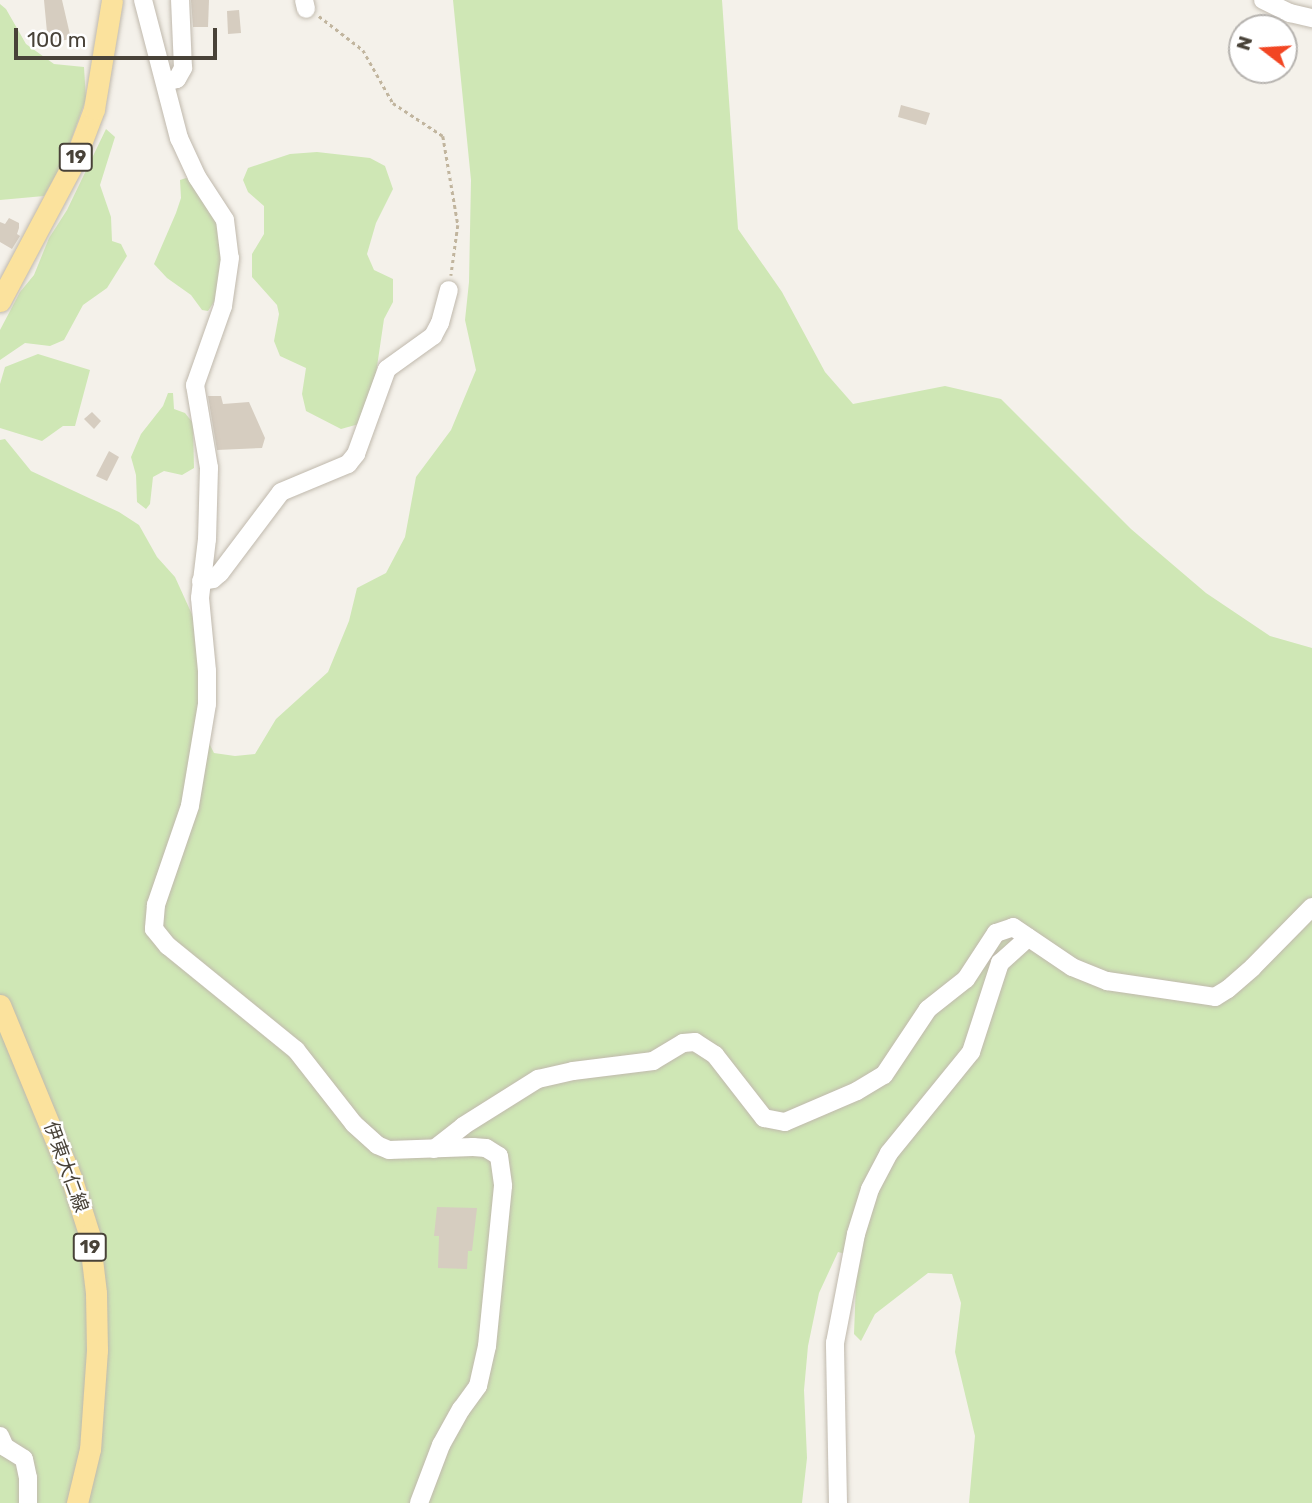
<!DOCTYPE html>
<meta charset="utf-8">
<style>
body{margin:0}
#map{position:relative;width:1312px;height:1503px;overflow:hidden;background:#f4f1ea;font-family:Rubik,"Noto Sans JP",sans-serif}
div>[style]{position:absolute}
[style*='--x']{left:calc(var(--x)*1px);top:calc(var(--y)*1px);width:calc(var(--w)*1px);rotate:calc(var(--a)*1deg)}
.green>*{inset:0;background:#cfe7b5}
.building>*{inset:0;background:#d6cdc0}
.path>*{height:2.5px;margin-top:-1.25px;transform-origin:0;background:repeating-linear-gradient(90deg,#c1b59e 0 3.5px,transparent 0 7px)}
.roads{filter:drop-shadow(0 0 2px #c0b9ad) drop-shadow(0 0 2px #c0b9ad)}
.minor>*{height:18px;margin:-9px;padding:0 9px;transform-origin:9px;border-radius:9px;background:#fff}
.major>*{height:21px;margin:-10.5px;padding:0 10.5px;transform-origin:10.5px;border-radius:10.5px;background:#fbe29d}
span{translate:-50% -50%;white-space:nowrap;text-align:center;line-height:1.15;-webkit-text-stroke:5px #fff;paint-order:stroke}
.shield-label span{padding:2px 5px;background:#fff;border:2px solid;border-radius:5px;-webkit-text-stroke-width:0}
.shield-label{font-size:18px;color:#484238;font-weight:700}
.street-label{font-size:19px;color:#484238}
.north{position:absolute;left:1228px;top:14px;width:70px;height:70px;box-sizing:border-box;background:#fff;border:2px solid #b6b3af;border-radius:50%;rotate:287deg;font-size:19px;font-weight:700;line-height:28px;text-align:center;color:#484238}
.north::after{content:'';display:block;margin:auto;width:24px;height:32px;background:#f24623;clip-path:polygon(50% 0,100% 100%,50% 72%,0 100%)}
.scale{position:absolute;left:14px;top:28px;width:203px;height:32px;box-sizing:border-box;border:4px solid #484238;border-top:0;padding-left:9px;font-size:21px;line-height:24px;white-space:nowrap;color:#484238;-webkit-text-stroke:5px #fff;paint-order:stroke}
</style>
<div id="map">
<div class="green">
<div style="clip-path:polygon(453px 0,722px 0,738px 229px,782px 292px,825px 372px,853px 404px,945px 386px,1001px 399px,1131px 529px,1206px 593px,1270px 636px,1312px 648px,1312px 1503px,969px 1503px,975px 1436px,955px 1352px,961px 1303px,952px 1274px,928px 1273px,875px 1314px,861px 1341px,854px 1334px,857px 1257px,838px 1252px,819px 1293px,808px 1346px,804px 1390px,807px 1458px,802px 1503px,0 1503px,0 440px,5px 439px,31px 471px,119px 512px,139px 525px,157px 557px,175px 577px,195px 621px,209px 743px,214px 753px,235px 756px,255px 754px,276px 719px,328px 672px,349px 621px,357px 588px,386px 573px,405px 537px,416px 477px,451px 430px,476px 370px,465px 320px,469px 282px,471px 180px)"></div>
<div style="clip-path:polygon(0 4px,6px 9px,26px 44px,54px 64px,84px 67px,86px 99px,63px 162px,44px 196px,0 200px)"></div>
<div style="clip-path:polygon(106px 129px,115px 137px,100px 185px,111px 217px,112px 241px,121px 244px,127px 256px,107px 288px,83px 305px,64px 340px,50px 346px,25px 343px,0 360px,0 330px,20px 292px,34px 275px,49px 238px,67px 210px)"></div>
<div style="clip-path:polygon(317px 152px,370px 158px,385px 166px,393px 189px,376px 223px,367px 254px,374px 270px,393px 279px,393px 302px,384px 319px,374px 387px,359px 424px,341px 429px,306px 411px,302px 394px,306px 368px,280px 356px,274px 341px,279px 314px,277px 305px,252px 277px,252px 254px,264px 234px,264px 206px,248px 192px,243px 180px,248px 168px,290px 154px)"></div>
<div style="clip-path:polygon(186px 178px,193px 182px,220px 228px,222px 253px,216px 299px,208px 311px,202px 310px,191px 295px,167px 278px,154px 264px,176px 213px,181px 198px,180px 180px)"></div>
<div style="clip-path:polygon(38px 354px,90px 370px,75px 426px,63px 426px,42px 441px,0 428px,0 384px,5px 367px)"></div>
<div style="clip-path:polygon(168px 393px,173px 393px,174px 409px,185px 413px,193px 423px,194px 468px,182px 475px,164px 471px,153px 477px,150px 504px,146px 509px,137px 502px,136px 475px,131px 457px,141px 434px,163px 406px)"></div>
</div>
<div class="building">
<div style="clip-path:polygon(44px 0,62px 0,71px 39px,48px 43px)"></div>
<div style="clip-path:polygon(191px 0,209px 0,208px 27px,193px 27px)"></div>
<div style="clip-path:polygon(239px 10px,241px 33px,228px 34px,227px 11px)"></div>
<div style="clip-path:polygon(901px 105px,930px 113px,926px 125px,898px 117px)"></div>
<div style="clip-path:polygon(9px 218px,19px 223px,19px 228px,17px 234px,20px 236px,12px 249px,0 242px,0 222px,5px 224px)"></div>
<div style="clip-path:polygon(208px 396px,221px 396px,223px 404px,249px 402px,265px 438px,262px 448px,217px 450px)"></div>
<div style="clip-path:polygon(92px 412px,101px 421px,94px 429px,84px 419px)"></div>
<div style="clip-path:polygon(109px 451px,119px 457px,107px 481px,96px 476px)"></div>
<div style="clip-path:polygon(437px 1207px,477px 1208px,472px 1251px,468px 1251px,467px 1269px,438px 1268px,439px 1236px,434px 1236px)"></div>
</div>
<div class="path">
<div style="--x:319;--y:16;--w:56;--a:37.7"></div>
<div style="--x:363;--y:50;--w:61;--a:60.5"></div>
<div style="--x:393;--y:103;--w:60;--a:33.4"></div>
<div style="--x:443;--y:136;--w:90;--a:80.4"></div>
<div style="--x:458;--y:225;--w:51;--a:97.8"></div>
</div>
<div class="roads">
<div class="minor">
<div style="--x:143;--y:0;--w:143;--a:75.4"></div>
<div style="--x:179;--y:138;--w:43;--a:65.2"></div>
<div style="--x:197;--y:177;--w:51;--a:56.9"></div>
<div style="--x:225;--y:220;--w:38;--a:83"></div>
<div style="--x:230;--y:258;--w:49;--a:98.3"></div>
<div style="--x:223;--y:306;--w:84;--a:109.5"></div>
<div style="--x:195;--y:385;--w:84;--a:80.4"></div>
<div style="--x:209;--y:468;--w:71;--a:91.6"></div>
<div style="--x:207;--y:539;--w:59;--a:96.8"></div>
<div style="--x:200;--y:598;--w:73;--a:84.5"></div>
<div style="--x:207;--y:671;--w:33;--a:90"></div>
<div style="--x:207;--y:704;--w:103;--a:99.5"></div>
<div style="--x:190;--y:806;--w:105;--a:109"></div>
<div style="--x:156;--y:905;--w:24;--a:95"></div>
<div style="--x:154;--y:929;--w:22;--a:51"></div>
<div style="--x:168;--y:946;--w:165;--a:39.1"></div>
<div style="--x:296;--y:1050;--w:94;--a:51.9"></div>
<div style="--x:354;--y:1124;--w:31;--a:42"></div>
<div style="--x:377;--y:1145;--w:13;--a:23"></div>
<div style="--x:389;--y:1150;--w:84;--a:-2"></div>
<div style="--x:473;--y:1147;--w:13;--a:4"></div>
<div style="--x:486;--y:1148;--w:15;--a:32"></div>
<div style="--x:499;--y:1156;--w:30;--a:82"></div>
<div style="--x:503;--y:1186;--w:161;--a:95.7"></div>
<div style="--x:487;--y:1346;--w:41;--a:102.7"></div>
<div style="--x:478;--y:1386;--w:29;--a:126"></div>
<div style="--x:461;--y:1409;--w:41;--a:119.1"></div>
<div style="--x:441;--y:1445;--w:62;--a:110.8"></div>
<div style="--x:304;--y:0;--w:9;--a:77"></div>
<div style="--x:1263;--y:0;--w:30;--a:26"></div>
<div style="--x:1290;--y:13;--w:23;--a:13"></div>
<div style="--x:165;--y:82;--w:12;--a:-14"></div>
<div style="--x:177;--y:79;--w:13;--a:-61"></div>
<div style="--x:183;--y:68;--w:68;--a:-92.5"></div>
<div style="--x:201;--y:581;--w:12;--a:-9"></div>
<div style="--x:213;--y:579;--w:9;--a:-41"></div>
<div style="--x:220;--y:573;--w:101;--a:-53"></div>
<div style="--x:281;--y:492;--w:73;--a:-22.7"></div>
<div style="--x:348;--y:464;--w:13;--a:-51"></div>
<div style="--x:356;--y:454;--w:90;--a:-70"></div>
<div style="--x:387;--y:369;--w:57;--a:-35.7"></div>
<div style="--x:433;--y:336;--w:15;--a:-62"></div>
<div style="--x:440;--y:323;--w:34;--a:-75"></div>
<div style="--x:434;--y:1149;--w:37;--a:-38"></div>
<div style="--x:463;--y:1126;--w:89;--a:-32.1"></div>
<div style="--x:538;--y:1079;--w:36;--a:-13"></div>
<div style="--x:573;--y:1071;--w:81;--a:-7.1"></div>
<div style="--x:653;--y:1061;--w:35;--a:-31"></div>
<div style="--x:683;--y:1043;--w:12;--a:-5"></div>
<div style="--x:695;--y:1042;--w:24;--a:33"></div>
<div style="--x:715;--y:1055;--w:80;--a:52.1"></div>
<div style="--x:764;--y:1118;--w:21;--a:11"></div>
<div style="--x:785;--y:1122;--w:78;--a:-23.3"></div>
<div style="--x:857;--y:1091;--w:31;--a:-31"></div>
<div style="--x:884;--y:1075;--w:79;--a:-56.3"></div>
<div style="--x:928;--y:1009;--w:48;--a:-38.3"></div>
<div style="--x:966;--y:979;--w:55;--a:-56.9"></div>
<div style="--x:996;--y:933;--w:18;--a:-19"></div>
<div style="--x:1013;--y:927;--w:71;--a:34.1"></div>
<div style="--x:1072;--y:967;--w:38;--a:22"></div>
<div style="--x:1107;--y:981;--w:109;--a:8.4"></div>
<div style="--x:1215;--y:997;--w:15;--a:-32"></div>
<div style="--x:1228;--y:989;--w:33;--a:-41"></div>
<div style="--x:1253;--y:967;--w:84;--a:-45.5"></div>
<div style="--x:0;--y:1436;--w:12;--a:66"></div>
<div style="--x:5;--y:1447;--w:22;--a:32"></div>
<div style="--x:24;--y:1459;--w:19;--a:78"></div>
<div style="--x:28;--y:1478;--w:25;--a:90"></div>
<div style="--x:838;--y:1503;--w:160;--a:-91.1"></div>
<div style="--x:835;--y:1343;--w:111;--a:-79.1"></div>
<div style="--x:856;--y:1234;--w:47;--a:-72.7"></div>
<div style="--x:870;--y:1189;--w:41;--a:-62.2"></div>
<div style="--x:889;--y:1153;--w:130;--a:-50.9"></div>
<div style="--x:971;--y:1052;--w:94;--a:-72"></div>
<div style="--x:1000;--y:963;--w:38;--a:-42"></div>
</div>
<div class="major">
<div style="--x:0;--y:301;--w:157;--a:-62"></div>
<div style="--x:74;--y:162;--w:57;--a:-69.3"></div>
<div style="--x:94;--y:109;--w:110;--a:-80.6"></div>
<div style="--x:0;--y:1005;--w:189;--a:67.6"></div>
<div style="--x:72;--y:1180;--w:57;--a:72.5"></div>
<div style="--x:89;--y:1234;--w:59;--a:83.2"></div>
<div style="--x:96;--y:1293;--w:57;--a:89"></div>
<div style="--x:97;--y:1350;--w:99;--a:94"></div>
<div style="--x:90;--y:1449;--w:56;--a:103.5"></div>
</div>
</div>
<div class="shield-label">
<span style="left:76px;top:157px">19</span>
<span style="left:90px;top:1247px">19</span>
</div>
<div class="street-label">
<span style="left:66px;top:1167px;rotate:70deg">伊東大仁線</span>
</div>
<div class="north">N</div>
<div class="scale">100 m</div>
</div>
